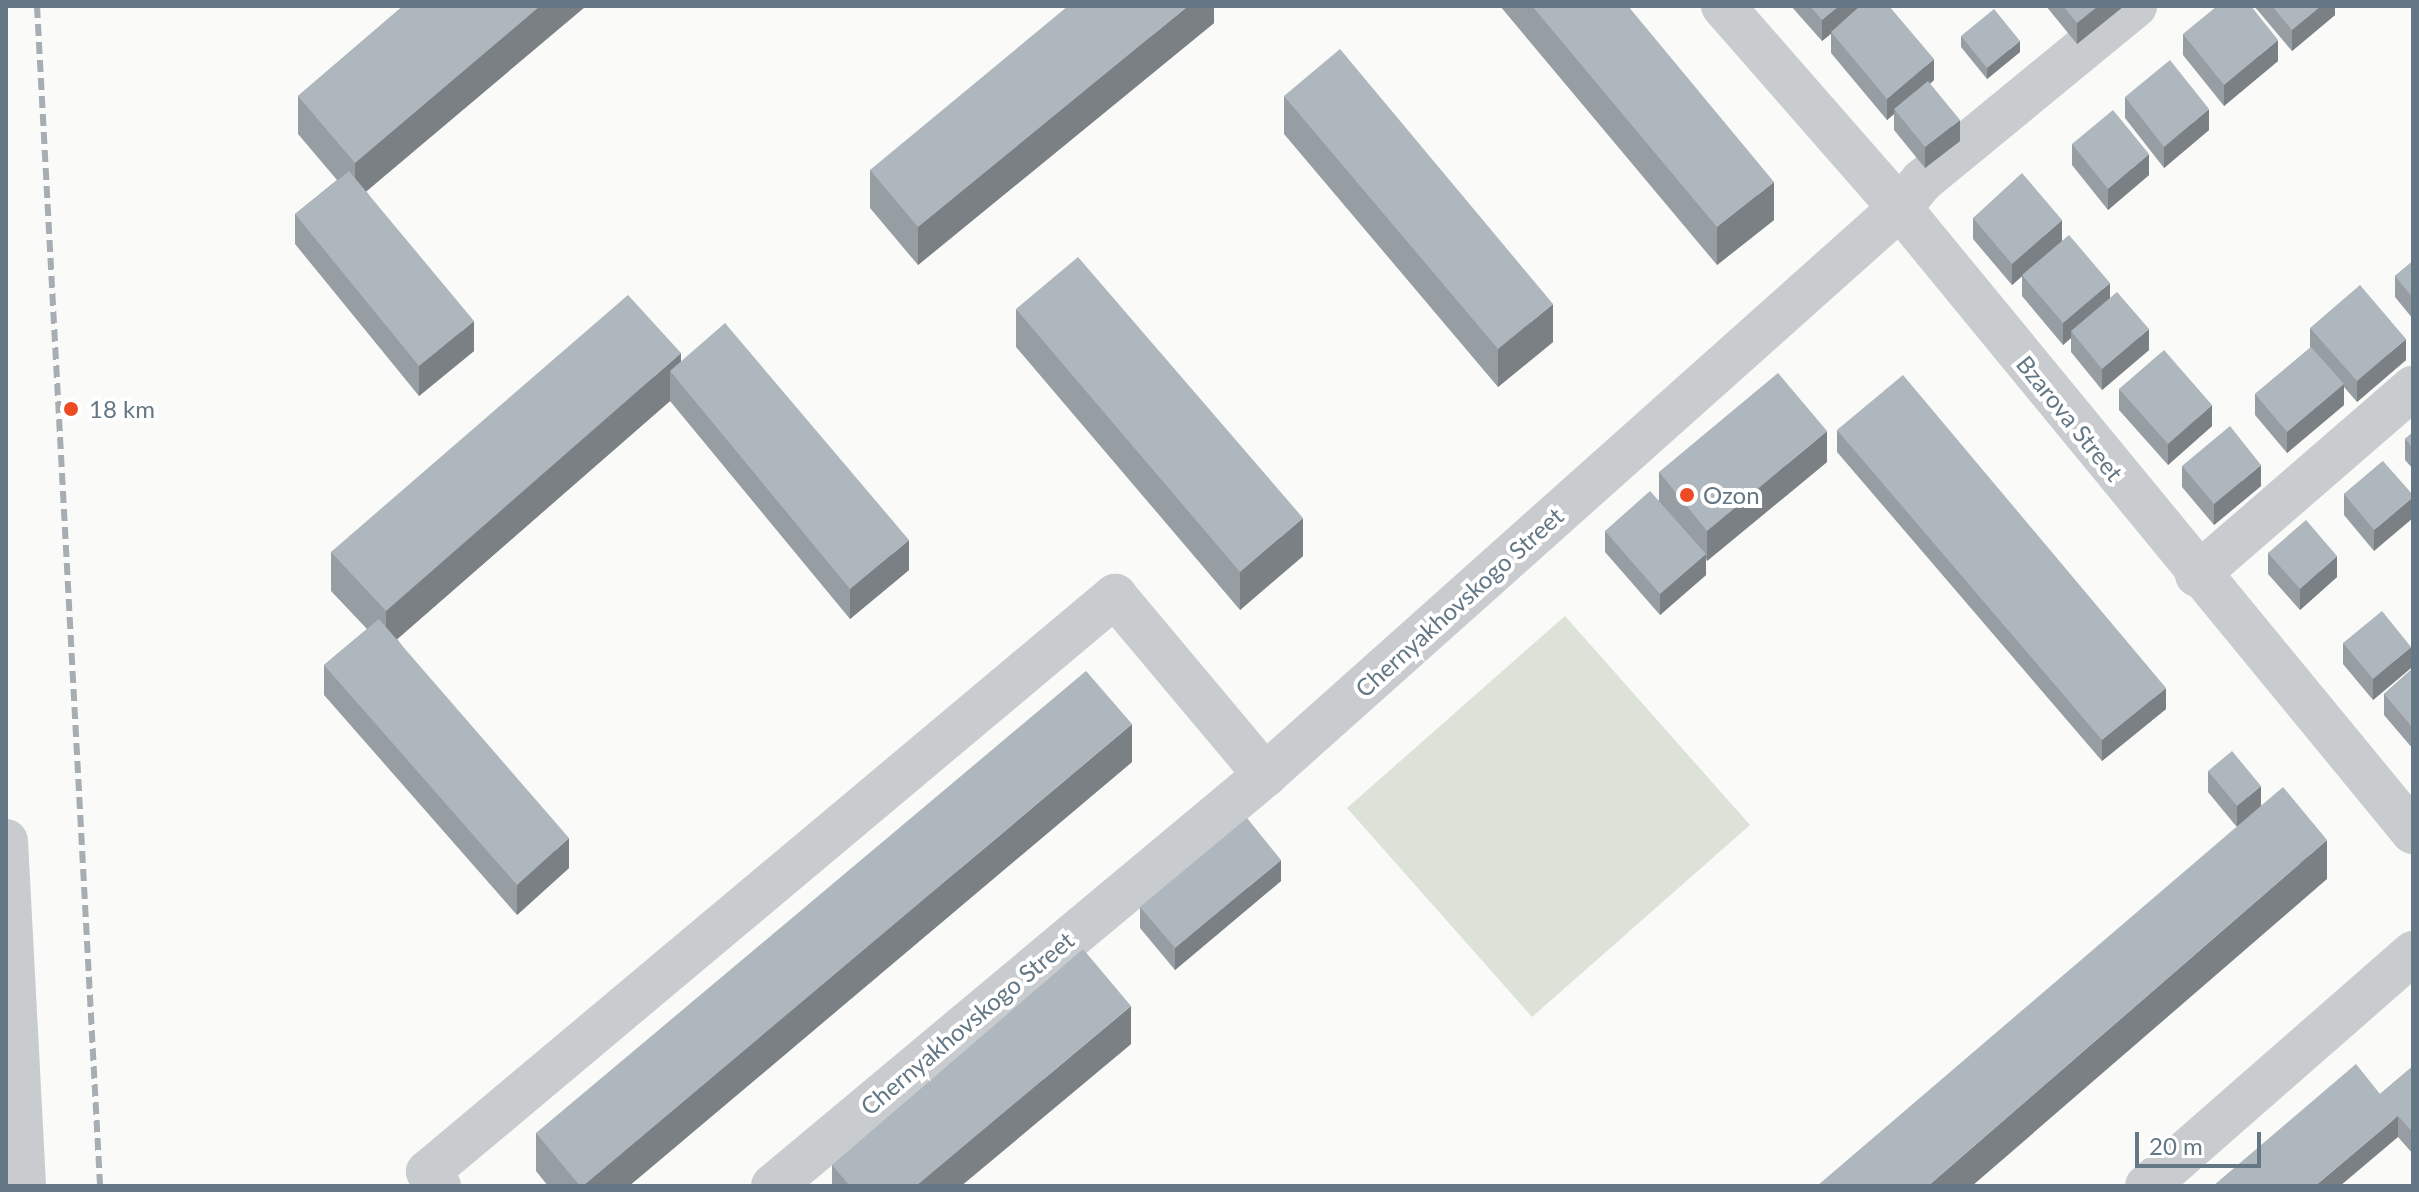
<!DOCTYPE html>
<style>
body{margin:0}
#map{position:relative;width:2419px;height:1192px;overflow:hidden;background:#fafaf8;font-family:Lato,sans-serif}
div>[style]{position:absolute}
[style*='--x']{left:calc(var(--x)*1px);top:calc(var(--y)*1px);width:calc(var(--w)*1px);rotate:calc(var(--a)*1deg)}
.green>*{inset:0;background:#dce2d8}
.street>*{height:44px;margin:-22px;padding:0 22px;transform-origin:22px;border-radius:22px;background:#c8cccf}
.rail>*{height:6px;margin-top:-3px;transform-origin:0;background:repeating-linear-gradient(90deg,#a6aeb3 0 12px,transparent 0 18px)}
.wall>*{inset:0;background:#969da3}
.shaded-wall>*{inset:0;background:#7a8084}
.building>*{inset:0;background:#aeb7bd}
.dots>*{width:22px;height:22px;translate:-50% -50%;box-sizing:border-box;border:4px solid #fff;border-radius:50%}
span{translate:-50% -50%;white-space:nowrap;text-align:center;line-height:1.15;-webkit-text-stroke:8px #fff;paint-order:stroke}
.poi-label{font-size:24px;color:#637784}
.left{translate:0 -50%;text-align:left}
.street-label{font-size:24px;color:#637784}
.frame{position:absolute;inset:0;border:8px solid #637784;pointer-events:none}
.scale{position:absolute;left:2135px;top:1132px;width:126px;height:36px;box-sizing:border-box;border:4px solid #637784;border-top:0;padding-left:10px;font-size:24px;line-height:28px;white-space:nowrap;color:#637784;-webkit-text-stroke:6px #fff;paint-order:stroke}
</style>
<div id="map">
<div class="green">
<div style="clip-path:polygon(1565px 616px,1750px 825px,1532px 1017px,1347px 808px)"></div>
</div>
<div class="street">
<div style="--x:1723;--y:6;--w:269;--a:48.8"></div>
<div style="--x:1900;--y:208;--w:808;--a:50.58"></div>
<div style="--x:2197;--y:575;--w:286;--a:-40.9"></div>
<div style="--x:6;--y:841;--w:345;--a:87"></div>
<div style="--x:439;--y:1186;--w:18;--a:-128"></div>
<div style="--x:428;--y:1172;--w:897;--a:-39.98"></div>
<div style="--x:1115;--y:596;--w:234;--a:50"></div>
<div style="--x:773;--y:1186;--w:641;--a:-39.87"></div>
<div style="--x:1265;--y:775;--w:851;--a:-41.76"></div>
<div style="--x:1900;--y:208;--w:35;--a:-51"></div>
<div style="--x:1922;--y:181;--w:276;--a:-39.4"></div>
<div style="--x:2147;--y:1186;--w:354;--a:-41.2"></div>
</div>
<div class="rail">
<div style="--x:37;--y:6;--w:1182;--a:86.94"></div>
</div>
<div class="wall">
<div style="clip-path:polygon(403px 6px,586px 6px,366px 191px,474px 351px,419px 396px,295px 244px,295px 214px,337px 180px,298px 134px,298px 96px)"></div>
<div style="clip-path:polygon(1214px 6px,1214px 23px,918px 265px,870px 208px,870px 170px)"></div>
<div style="clip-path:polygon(1500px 6px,1628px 6px,1774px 220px,1717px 265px)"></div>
<div style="clip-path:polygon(1791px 6px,1889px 6px,1934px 80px,1930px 84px,1960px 141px,1925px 168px,1894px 130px,1894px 114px,1887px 120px,1831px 53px,1831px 34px,1822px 41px)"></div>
<div style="clip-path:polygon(2046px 6px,2124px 6px,2077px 44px)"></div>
<div style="clip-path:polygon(2254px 6px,2335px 6px,2335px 15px,2292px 51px)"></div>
<div style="clip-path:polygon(2183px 34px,2278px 61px,2224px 106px,2183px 55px)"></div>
<div style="clip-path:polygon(1961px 36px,2020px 52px,1987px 79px,1961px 47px)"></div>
<div style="clip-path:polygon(1284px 96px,1553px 342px,1498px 387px,1284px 134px)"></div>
<div style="clip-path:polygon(2125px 97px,2209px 130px,2164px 168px,2125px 118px)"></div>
<div style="clip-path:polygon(2072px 144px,2149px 175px,2108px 210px,2072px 165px)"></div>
<div style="clip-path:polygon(1973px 218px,2062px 241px,2110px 297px,2149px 350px,2102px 390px,2071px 352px,2071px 338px,2063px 345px,2022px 296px,2022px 276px,2012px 285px,1973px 239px)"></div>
<div style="clip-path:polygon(2413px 261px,2413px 319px,2395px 297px,2395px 276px)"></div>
<div style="clip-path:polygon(1016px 309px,1303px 556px,1240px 610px,1016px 347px)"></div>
<div style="clip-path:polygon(2310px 328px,2406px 360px,2357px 402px,2344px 387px,2344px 405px,2287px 453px,2255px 415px,2255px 394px,2310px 348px)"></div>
<div style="clip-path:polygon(681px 362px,909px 570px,850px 619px,670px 401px,397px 639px,569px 868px,517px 915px,324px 695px,324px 665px,367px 629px,331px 591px,331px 552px)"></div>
<div style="clip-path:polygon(2119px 389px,2212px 426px,2168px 465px,2119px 410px)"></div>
<div style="clip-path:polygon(1837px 430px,2166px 709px,2102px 761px,1837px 452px)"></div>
<div style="clip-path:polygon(2413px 432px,2413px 469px,2405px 460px,2405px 439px)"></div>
<div style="clip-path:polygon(2383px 461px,2374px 551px,2344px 515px,2344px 494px)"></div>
<div style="clip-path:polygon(1827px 462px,1707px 561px,1706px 559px,1706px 575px,1660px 615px,1605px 552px,1605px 531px,1659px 500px,1659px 472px)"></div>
<div style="clip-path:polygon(2182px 466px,2261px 486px,2214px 525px,2182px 487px)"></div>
<div style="clip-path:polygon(2268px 553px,2337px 577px,2300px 610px,2268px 574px)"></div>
<div style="clip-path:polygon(2343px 643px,2411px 668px,2373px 700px,2343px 664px)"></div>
<div style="clip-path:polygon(2413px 668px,2413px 749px,2384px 715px,2384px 694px)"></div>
<div style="clip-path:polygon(1132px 762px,629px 1186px,548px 1186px,536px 1171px,536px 1133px)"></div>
<div style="clip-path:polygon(2208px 771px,2261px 805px,2327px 879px,2236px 826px,2208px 792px)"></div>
<div style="clip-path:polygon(1281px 881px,1175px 970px,1140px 928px,1140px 907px)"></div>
<div style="clip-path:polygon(1131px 1044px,961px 1186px,832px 1186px,832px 1165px)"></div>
<div style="clip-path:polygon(2413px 1066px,2413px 1154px,2398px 1137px,2380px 1094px)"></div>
</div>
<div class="shaded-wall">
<div style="clip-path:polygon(540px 6px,586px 6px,355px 201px,355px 163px)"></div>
<div style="clip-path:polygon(1188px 6px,1214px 6px,1214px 23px,918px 265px,918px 227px)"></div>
<div style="clip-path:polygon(1839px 6px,1861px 6px,1861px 8px,1822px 41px,1822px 20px)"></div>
<div style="clip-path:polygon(2098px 6px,2124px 6px,2077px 44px,2077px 23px)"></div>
<div style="clip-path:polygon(2321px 6px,2335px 6px,2335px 15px,2292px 51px,2292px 30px)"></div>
<div style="clip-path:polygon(2278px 40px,2278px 61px,2224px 106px,2224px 85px)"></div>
<div style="clip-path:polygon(2020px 41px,2020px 52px,1987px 79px,1987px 68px)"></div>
<div style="clip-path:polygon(1934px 59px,1934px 80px,1896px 112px,1894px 109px,1894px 114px,1887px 120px,1887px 99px)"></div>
<div style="clip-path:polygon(2209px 109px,2209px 130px,2164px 168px,2164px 147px)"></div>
<div style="clip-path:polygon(1960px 120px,1960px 141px,1925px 168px,1925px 147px)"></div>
<div style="clip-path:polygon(2149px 154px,2149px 175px,2108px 210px,2108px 189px)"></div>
<div style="clip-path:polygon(1774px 182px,1774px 220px,1717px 265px,1717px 227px)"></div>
<div style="clip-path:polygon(2062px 220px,2062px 241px,2012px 285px,2012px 264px)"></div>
<div style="clip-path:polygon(2110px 283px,2110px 304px,2071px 331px,2071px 338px,2063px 345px,2063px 323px)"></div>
<div style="clip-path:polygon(1553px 304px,1553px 342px,1498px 387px,1498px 349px)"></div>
<div style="clip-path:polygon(474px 321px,474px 351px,419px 396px,419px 366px)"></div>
<div style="clip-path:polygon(2149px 329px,2149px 350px,2102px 390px,2102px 369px)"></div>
<div style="clip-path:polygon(2406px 339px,2406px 360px,2357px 402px,2357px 381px)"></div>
<div style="clip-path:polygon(681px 353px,681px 384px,670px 371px,670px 401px,386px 649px,386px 611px)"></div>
<div style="clip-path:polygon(2344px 384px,2344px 405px,2287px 453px,2287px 432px)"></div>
<div style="clip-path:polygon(2212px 405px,2212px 426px,2168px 465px,2168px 444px)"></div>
<div style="clip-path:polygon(1827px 431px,1827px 462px,1707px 561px,1707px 531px)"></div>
<div style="clip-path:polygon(2261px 465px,2261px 486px,2214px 525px,2214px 504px)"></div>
<div style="clip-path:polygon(2413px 497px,2413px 518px,2374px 551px,2374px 530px)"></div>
<div style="clip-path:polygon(1303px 518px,1303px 556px,1240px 610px,1240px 572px)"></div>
<div style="clip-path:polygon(909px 540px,909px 570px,850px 619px,850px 589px)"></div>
<div style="clip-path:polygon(1706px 554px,1706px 575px,1660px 615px,1660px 594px)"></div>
<div style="clip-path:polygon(2337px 556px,2337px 577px,2300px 610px,2300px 589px)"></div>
<div style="clip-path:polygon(2411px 647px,2411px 668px,2373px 700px,2373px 679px)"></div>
<div style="clip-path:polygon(2166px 688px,2166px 709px,2102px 761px,2102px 740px)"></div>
<div style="clip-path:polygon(1132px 724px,1132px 762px,629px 1186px,583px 1186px)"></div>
<div style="clip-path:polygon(2261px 786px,2261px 807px,2237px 827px,2237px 806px)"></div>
<div style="clip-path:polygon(569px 838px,569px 868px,517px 915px,517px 885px)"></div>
<div style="clip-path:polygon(2327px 840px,2327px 879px,1972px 1186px,1928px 1186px)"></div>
<div style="clip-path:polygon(1281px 860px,1281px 881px,1175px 970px,1175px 948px)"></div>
<div style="clip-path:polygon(1131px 1006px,1131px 1044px,961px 1186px,916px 1186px)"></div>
<div style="clip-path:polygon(2398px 1116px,2398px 1137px,2340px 1186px,2315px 1186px)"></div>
</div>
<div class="building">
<div style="clip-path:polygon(403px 6px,540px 6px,355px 163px,298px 96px)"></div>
<div style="clip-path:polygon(1068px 6px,1188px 6px,918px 227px,870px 170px)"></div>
<div style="clip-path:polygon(1532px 6px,1628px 6px,1774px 182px,1717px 227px)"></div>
<div style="clip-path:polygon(1810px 6px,1839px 6px,1822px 20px)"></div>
<div style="clip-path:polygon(1860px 6px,1889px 6px,1934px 59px,1887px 99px,1831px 32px)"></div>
<div style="clip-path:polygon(2063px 6px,2098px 6px,2077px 23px)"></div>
<div style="clip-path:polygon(2217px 6px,2251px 6px,2278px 40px,2224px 85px,2183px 34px)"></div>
<div style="clip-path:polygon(2272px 6px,2321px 6px,2292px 30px)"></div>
<div style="clip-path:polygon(1994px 9px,2020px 41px,1987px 68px,1961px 36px)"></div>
<div style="clip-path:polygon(1340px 49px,1553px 304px,1498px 349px,1284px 96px)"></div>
<div style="clip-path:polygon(2170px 60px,2209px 109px,2164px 147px,2125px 97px)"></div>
<div style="clip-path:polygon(1928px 81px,1960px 120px,1925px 147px,1894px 109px)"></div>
<div style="clip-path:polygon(2113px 110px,2149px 154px,2108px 189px,2072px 144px)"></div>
<div style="clip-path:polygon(349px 171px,474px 321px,419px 366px,295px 214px)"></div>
<div style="clip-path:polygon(2022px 173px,2062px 220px,2012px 264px,1973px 218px)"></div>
<div style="clip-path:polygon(2069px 235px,2110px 283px,2063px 323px,2022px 275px)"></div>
<div style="clip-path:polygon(1078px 257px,1303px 518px,1240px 572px,1016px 309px)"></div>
<div style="clip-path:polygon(2413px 261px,2413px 298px,2395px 276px)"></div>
<div style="clip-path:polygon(2360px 285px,2406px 339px,2357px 381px,2310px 328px)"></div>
<div style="clip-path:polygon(2117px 292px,2149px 329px,2102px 369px,2071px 331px)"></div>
<div style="clip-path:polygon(628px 295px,681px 353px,386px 611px,331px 552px)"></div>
<div style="clip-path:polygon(725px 323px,909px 540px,850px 589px,670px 371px)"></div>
<div style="clip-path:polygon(2311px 347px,2344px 384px,2287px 432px,2255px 394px)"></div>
<div style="clip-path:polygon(2164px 350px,2212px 405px,2168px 444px,2119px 389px)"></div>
<div style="clip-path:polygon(1778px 373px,1827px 431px,1707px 531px,1659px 472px)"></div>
<div style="clip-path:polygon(1903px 375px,2166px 688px,2102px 740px,1837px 430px)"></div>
<div style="clip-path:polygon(2230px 426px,2261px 465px,2214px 504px,2182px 466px)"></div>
<div style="clip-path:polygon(2413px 432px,2413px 448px,2405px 439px)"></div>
<div style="clip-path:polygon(2383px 461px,2413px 495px,2413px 497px,2374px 530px,2344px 494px)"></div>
<div style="clip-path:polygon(1650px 491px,1706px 554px,1660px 594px,1605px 531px)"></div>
<div style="clip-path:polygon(2306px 520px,2337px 556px,2300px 589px,2268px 553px)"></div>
<div style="clip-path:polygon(2382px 611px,2411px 647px,2373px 679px,2343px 643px)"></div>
<div style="clip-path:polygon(379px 619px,569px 838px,517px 885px,324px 665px)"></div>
<div style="clip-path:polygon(2413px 668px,2413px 728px,2384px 694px)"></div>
<div style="clip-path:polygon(1086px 671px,1132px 724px,583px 1186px,580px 1186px,536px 1133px)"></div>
<div style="clip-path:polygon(2232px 751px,2261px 786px,2237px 806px,2208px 771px)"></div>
<div style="clip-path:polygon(2283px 787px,2327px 840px,1928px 1186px,1817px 1186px)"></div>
<div style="clip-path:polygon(1247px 818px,1281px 860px,1175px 948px,1140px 907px)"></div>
<div style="clip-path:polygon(1083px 949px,1131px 1006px,916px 1186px,850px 1186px,832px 1165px)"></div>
<div style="clip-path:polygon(2356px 1064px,2380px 1094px,2413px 1066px,2413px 1133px,2398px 1116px,2315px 1186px,2213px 1186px)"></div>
</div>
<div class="dots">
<div style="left:71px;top:409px;background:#ed4b25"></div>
<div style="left:1687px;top:495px;background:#ed4b25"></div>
</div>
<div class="poi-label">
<span class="left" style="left:89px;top:409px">18 km</span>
<span class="left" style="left:1703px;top:495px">Ozon</span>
</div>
<div class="street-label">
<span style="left:2070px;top:418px;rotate:51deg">Bzarova Street</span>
<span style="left:1459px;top:602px;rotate:-42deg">Chernyakhovskogo Street</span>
<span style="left:967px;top:1023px;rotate:-40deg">Chernyakhovskogo Street</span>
</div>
<div class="frame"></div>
<div class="scale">20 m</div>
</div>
